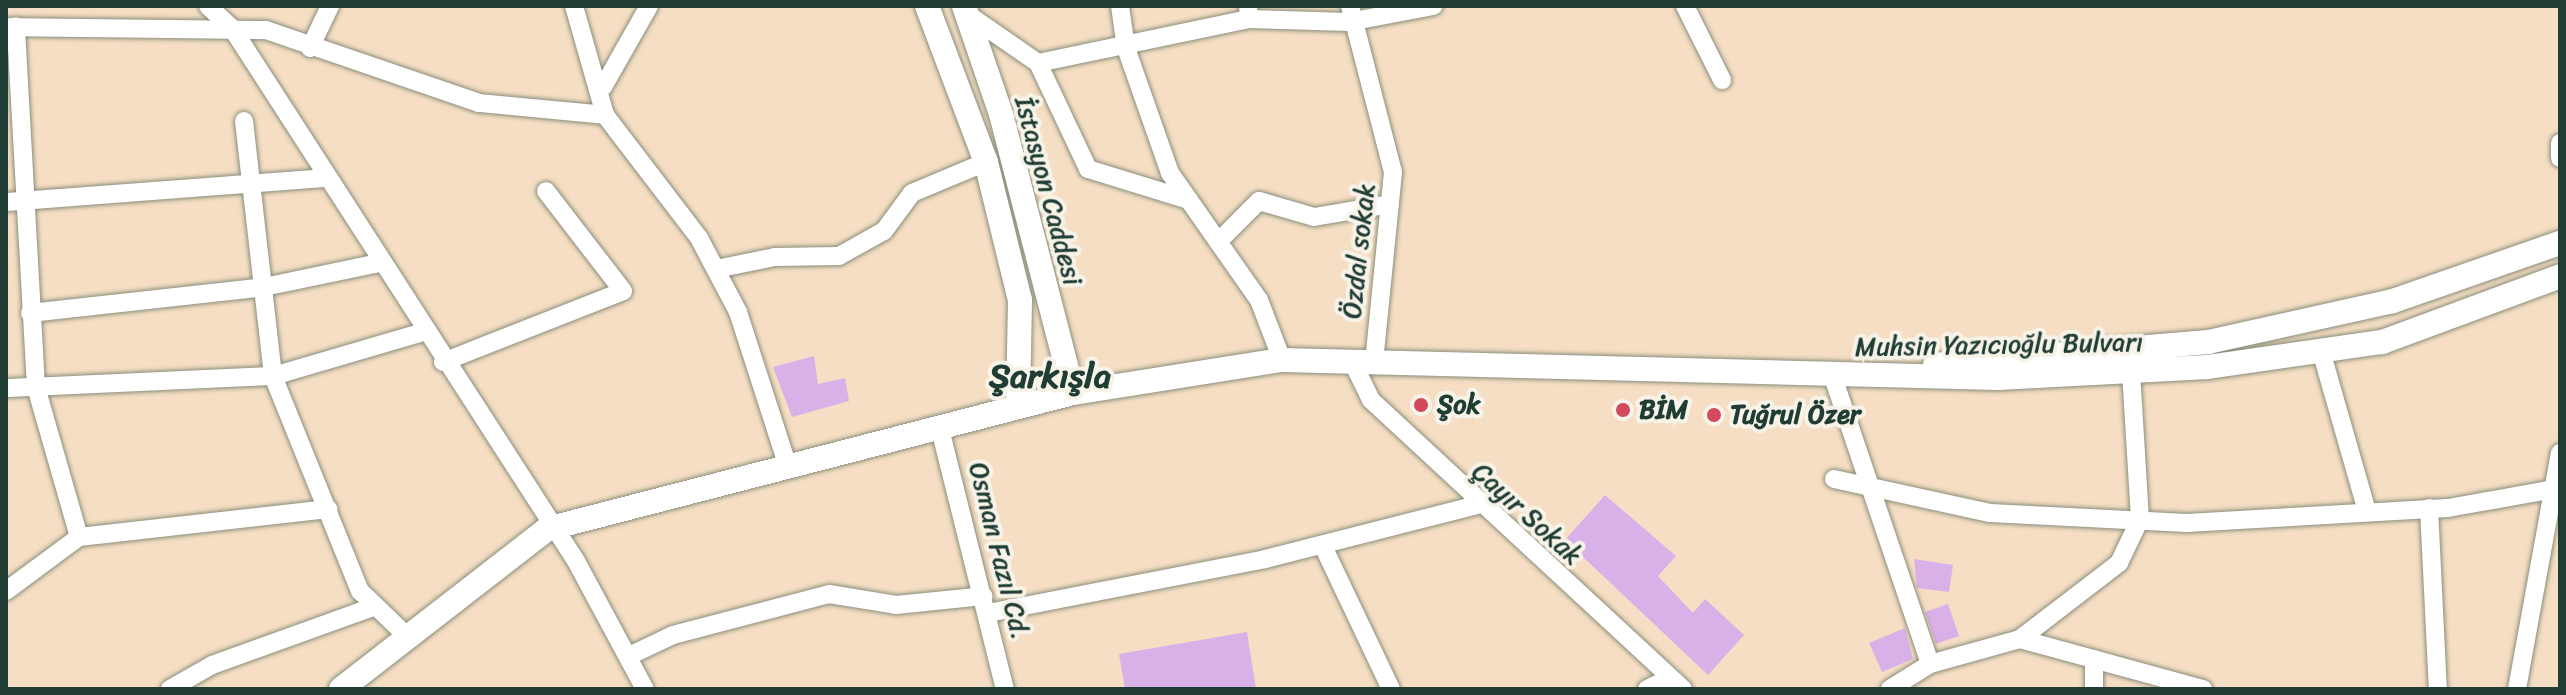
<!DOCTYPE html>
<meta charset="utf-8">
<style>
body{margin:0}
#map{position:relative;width:2566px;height:695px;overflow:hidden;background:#f5dec3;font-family:Sriracha,sans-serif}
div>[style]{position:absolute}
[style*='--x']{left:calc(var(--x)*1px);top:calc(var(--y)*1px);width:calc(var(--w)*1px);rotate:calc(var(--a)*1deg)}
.building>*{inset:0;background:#d9b1e9}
.roads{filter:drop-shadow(0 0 2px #8a8e7c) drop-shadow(0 0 2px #8a8e7c)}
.minor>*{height:18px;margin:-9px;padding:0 9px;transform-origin:9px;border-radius:9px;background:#fff}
.major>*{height:24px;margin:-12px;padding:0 12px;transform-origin:12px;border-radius:12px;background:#fff}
.dots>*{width:22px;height:22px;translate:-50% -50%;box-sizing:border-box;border:4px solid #f7f3e8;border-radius:50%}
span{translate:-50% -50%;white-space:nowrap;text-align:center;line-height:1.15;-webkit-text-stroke:8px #f7f3e8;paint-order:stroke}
.street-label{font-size:26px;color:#1f3d34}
.poi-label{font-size:26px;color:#1f3d34;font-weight:700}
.left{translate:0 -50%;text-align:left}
.district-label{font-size:34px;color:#1f3d34;font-weight:700}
.frame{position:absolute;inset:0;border:8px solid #1f3d34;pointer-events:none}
</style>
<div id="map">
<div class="building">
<div style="clip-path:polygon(814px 356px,818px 384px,845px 378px,849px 401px,792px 417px,773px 367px)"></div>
<div style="clip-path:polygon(1605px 495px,1676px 556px,1658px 576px,1693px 613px,1705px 599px,1744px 635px,1708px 675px,1565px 540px)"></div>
<div style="clip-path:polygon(1914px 559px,1953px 565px,1949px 592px,1917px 588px)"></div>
<div style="clip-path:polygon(1948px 604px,1959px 636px,1936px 644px,1925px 612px)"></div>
<div style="clip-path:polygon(1905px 628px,1913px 659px,1882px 672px,1869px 643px)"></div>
<div style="clip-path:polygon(1247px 632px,1256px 689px,1125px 689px,1119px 654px)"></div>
</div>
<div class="roads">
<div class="minor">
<div style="--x:208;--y:6;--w:33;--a:43"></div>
<div style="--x:232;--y:28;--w:634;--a:57.16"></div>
<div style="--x:576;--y:561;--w:145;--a:61.7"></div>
<div style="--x:574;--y:6;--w:113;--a:74.1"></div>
<div style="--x:605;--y:115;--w:155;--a:52.6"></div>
<div style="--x:699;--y:238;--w:84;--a:62.2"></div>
<div style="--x:738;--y:312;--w:163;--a:72.1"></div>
<div style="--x:1120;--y:6;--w:42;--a:81.9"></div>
<div style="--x:1126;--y:48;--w:133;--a:70.6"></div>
<div style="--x:1170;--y:173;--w:155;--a:55"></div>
<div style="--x:1259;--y:300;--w:64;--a:69"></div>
<div style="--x:1350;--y:6;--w:171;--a:75.5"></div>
<div style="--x:1393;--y:172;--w:193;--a:95.7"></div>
<div style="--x:1685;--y:6;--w:83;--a:63.4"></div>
<div style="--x:967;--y:14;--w:86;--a:34.6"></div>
<div style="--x:1038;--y:63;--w:117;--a:64.7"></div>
<div style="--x:1088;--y:169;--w:106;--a:17.1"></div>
<div style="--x:1249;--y:19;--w:100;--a:1.7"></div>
<div style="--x:1349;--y:22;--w:86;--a:-10.8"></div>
<div style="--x:6;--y:27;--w:260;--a:0.7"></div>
<div style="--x:266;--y:30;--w:225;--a:18.9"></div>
<div style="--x:479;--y:103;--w:127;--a:5.4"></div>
<div style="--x:310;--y:48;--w:47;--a:-64.5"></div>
<div style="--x:1038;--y:63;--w:216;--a:-11.8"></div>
<div style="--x:1249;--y:19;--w:13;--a:-94"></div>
<div style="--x:603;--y:87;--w:93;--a:-60.4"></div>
<div style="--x:244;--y:121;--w:257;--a:83.5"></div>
<div style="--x:273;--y:376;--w:232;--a:68"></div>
<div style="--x:360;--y:591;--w:66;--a:43.8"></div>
<div style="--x:2560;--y:143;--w:15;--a:90"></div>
<div style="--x:6;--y:202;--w:323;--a:-4.3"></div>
<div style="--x:1218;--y:242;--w:58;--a:-45"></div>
<div style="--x:1259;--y:201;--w:57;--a:16.2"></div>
<div style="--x:1314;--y:217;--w:77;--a:-9.7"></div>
<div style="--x:716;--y:269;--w:60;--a:-11.5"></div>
<div style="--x:775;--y:257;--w:64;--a:-0.9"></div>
<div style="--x:839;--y:256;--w:51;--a:-29.1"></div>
<div style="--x:884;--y:231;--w:47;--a:-53.6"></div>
<div style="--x:912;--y:193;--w:80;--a:-22.7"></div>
<div style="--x:30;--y:313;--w:235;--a:-6.3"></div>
<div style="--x:264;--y:287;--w:117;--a:-11.8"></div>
<div style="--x:2321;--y:351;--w:163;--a:74"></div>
<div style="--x:443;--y:362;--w:193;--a:-21.5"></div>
<div style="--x:623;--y:291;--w:126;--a:-127.6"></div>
<div style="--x:1353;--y:363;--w:41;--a:64.1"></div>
<div style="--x:1371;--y:400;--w:425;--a:42.8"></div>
<div style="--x:1833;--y:377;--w:303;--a:71.3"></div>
<div style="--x:6;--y:388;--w:267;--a:-2.6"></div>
<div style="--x:273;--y:376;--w:156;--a:-16.3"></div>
<div style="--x:939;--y:425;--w:272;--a:76"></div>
<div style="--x:1834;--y:479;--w:160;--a:12.3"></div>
<div style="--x:1990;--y:513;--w:197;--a:2.9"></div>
<div style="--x:2187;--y:523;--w:261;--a:-3.3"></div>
<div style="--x:2448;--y:508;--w:103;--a:-10.1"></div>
<div style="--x:2429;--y:508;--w:181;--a:87.2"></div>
<div style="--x:79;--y:537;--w:251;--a:-6.4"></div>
<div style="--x:1323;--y:546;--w:158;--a:64.6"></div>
<div style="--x:6;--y:591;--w:91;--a:-36.5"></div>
<div style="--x:79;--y:537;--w:156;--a:-106"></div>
<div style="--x:36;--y:387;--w:361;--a:-93.2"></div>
<div style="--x:988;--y:613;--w:282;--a:-11"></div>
<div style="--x:1265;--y:559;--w:219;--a:-14.3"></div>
<div style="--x:2020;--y:639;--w:125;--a:-37.5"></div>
<div style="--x:2119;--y:563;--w:49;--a:-64.5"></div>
<div style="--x:2140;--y:519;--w:148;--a:-93.5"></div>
<div style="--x:629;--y:656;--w:49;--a:-25.5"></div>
<div style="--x:673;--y:635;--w:161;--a:-14.7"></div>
<div style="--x:829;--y:594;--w:68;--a:9.3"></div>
<div style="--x:896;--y:605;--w:88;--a:-5.8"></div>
<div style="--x:2094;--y:659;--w:30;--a:90"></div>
<div style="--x:170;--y:689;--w:48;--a:-29.7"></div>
<div style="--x:212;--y:665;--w:174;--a:-19.8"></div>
<div style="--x:1647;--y:689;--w:25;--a:-26"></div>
<div style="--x:1890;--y:689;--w:47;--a:-32"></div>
<div style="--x:1930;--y:664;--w:93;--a:-15.5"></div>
<div style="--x:2020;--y:639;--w:190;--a:15.3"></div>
<div style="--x:2517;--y:689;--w:240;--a:-79.7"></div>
</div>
<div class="major">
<div style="--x:927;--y:6;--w:167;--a:69.3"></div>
<div style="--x:986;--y:162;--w:142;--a:76.2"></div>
<div style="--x:1020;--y:300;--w:104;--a:91.1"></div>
<div style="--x:964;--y:6;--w:114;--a:71.1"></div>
<div style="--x:1001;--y:114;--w:288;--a:75.5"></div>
<div style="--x:1935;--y:365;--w:274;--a:-4.8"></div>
<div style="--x:2208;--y:342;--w:189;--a:-12.5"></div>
<div style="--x:2393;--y:301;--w:177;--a:-19.2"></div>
<div style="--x:341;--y:689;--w:261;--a:-37.8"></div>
<div style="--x:547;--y:529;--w:543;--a:-14.5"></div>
<div style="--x:1073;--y:393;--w:212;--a:-9"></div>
<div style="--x:1282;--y:360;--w:716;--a:1.44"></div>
<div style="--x:1998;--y:378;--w:210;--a:-3"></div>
<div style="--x:2208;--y:367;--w:176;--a:-8.2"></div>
<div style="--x:2382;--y:342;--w:190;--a:-20.3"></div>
</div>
</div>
<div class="dots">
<div style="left:1421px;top:405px;background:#d1495b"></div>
<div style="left:1623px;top:410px;background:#d1495b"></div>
<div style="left:1714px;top:415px;background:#d1495b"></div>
</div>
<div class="street-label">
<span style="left:1048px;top:191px;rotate:75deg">İstasyon Caddesi</span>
<span style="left:1359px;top:251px;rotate:-84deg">Özdal sokak</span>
<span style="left:1999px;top:345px;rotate:-1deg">Muhsin Yazıcıoğlu Bulvarı</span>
<span style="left:1527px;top:514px;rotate:42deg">Çayır Sokak</span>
<span style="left:999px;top:551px;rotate:76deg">Osman Fazıl Cd.</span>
</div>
<div class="poi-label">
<span class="left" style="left:1437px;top:405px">Şok</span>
<span class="left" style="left:1639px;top:410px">BİM</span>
<span class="left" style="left:1730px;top:415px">Tuğrul Özer</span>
</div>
<div class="district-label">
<span style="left:1050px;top:377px">Şarkışla</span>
</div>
<div class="frame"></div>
</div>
